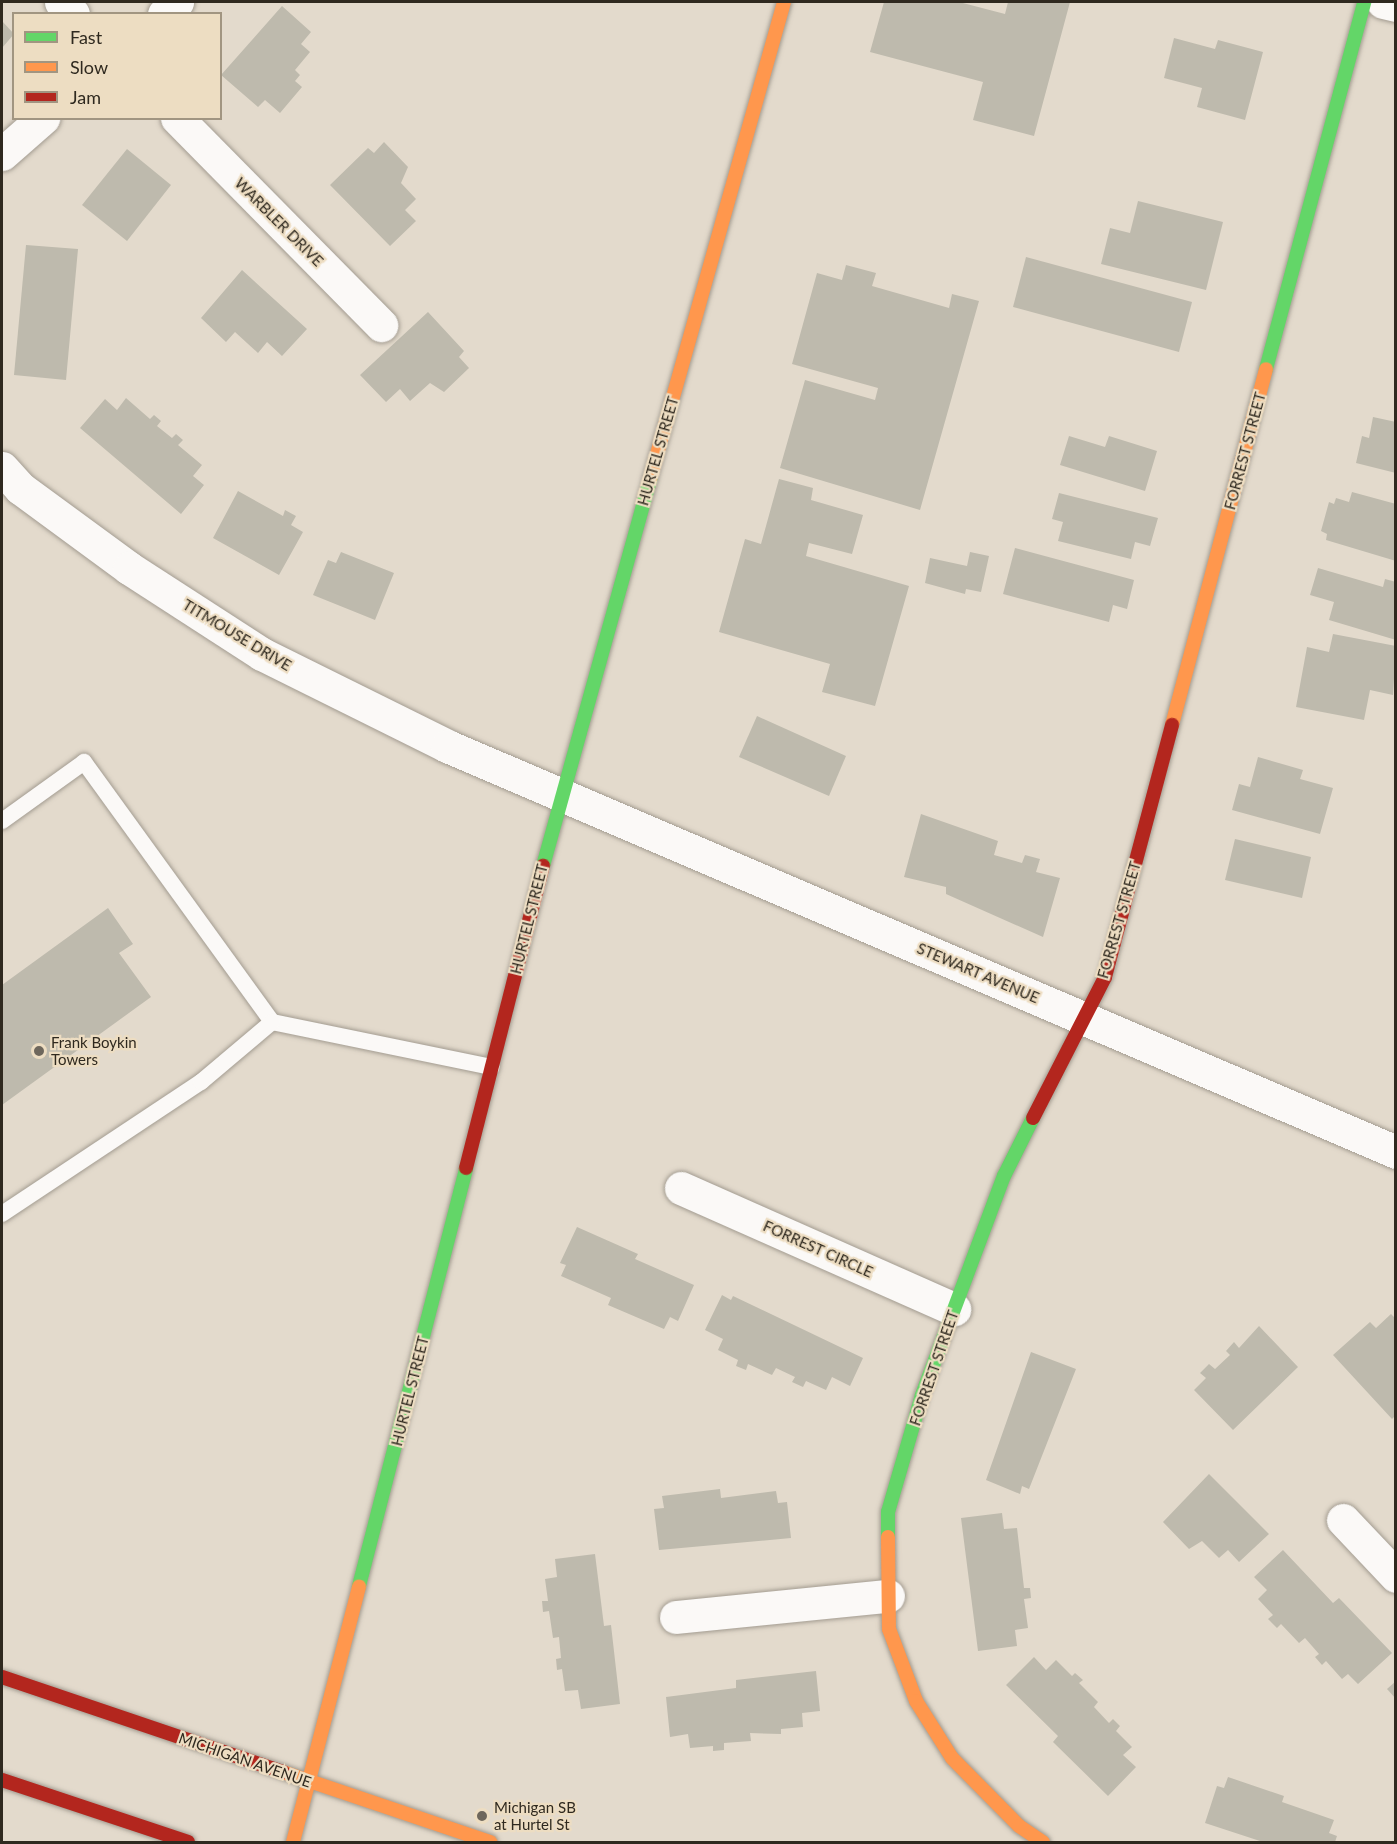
<!DOCTYPE html>
<style>
body{margin:0}
#map{position:relative;width:1397px;height:1844px;overflow:hidden;background:#e3dacc;font-family:Lato,sans-serif}
div>[style]{position:absolute}
[style*='--x']{left:calc(var(--x)*1px);top:calc(var(--y)*1px);width:calc(var(--w)*1px);rotate:calc(var(--a)*1deg)}
.building>*{inset:0;background:#bebaad}
.roads{filter:drop-shadow(0 0 2px #a39c91) drop-shadow(0 0 2px #a39c91)}
.lane>*{height:16px;margin:-8px;padding:0 8px;transform-origin:8px;border-radius:8px;background:#fbf9f7}
.street>*{height:33px;margin:-16.5px;padding:0 16.5px;transform-origin:16.5px;border-radius:16.5px;background:#fbf9f7}
.fast>*{height:14px;margin:-7px;padding:0 7px;transform-origin:7px;border-radius:7px;background:#63d668}
.slow>*{height:14px;margin:-7px;padding:0 7px;transform-origin:7px;border-radius:7px;background:#ff974d}
.jam>*{height:14px;margin:-7px;padding:0 7px;transform-origin:7px;border-radius:7px;background:#b3261e}
.dots>*{width:16px;height:16px;translate:-50% -50%;box-sizing:border-box;border:3px solid #edddc2;border-radius:50%}
span{translate:-50% -50%;white-space:nowrap;text-align:center;line-height:1.15;-webkit-text-stroke:4.5px #edddc2;paint-order:stroke}
.street-label{font-size:15px;color:#2f291f}
.poi-label{font-size:15px;color:#2f291f}
.left{translate:0 -50%;text-align:left}
.frame{position:absolute;inset:0;border:3px solid #2f291f;pointer-events:none}
.legend{position:absolute;left:12px;top:12px;width:210px;height:108px;box-sizing:border-box;background:#edddc2;border:2px solid #a19581;margin:0;padding:8px 10px;list-style:none;font-size:18px;color:#2f291f}
.legend li{display:flex;align-items:center;gap:12px;height:30px}
.legend b{width:30px;border:2px solid #a19581}
</style>
<div id="map">
<div class="building">
<div style="clip-path:polygon(884px 2px,959px 2px,1005px 14px,1008px 2px,1070px 2px,1034px 136px,973px 120px,983px 82px,870px 52px)"></div>
<div style="clip-path:polygon(282px 6px,311px 32px,301px 44px,310px 52px,295px 70px,300px 75px,295px 81px,302px 87px,280px 113px,265px 100px,258px 107px,221px 75px)"></div>
<div style="clip-path:polygon(2px 21px,14px 34px,2px 48px)"></div>
<div style="clip-path:polygon(1174px 38px,1215px 49px,1218px 40px,1263px 52px,1245px 120px,1197px 107px,1202px 88px,1164px 78px)"></div>
<div style="clip-path:polygon(384px 142px,408px 167px,401px 183px,416px 199px,405px 210px,416px 221px,390px 246px,330px 185px,368px 148px,374px 153px)"></div>
<div style="clip-path:polygon(127px 149px,171px 185px,127px 241px,82px 205px)"></div>
<div style="clip-path:polygon(1138px 201px,1223px 222px,1206px 290px,1101px 264px,1110px 228px,1130px 233px)"></div>
<div style="clip-path:polygon(26px 245px,78px 249px,66px 380px,14px 375px)"></div>
<div style="clip-path:polygon(1026px 257px,1192px 302px,1179px 352px,1013px 307px)"></div>
<div style="clip-path:polygon(846px 265px,876px 273px,872px 286px,949px 308px,952px 294px,979px 301px,920px 510px,780px 468px,805px 380px,875px 400px,878px 388px,792px 364px,817px 273px,842px 280px)"></div>
<div style="clip-path:polygon(242px 270px,307px 329px,282px 356px,267px 342px,258px 353px,235px 332px,226px 342px,201px 318px)"></div>
<div style="clip-path:polygon(428px 312px,464px 351px,459px 357px,469px 368px,444px 392px,430px 383px,410px 401px,400px 389px,386px 402px,360px 375px)"></div>
<div style="clip-path:polygon(126px 398px,150px 419px,154px 415px,161px 421px,157px 426px,172px 438px,176px 434px,183px 440px,178px 445px,202px 465px,193px 476px,204px 485px,181px 514px,80px 428px,105px 399px,117px 410px)"></div>
<div style="clip-path:polygon(1373px 417px,1396px 422px,1396px 473px,1356px 463px,1362px 436px,1369px 438px)"></div>
<div style="clip-path:polygon(1069px 436px,1105px 447px,1109px 436px,1157px 451px,1145px 491px,1060px 465px)"></div>
<div style="clip-path:polygon(779px 479px,813px 488px,811px 500px,863px 515px,852px 554px,809px 543px,806px 556px,909px 586px,875px 706px,822px 692px,830px 664px,719px 632px,745px 539px,761px 544px)"></div>
<div style="clip-path:polygon(238px 491px,283px 516px,285px 510px,296px 516px,291px 525px,303px 532px,279px 575px,213px 538px)"></div>
<div style="clip-path:polygon(1352px 492px,1396px 504px,1396px 561px,1326px 540px,1327px 534px,1321px 531px,1329px 502px,1334px 504px,1336px 498px,1349px 502px)"></div>
<div style="clip-path:polygon(1059px 493px,1158px 518px,1150px 546px,1135px 542px,1131px 559px,1058px 541px,1063px 522px,1052px 519px)"></div>
<div style="clip-path:polygon(1015px 548px,1134px 580px,1127px 609px,1113px 605px,1109px 622px,1003px 594px)"></div>
<div style="clip-path:polygon(341px 552px,394px 573px,375px 620px,313px 595px,328px 560px,336px 563px)"></div>
<div style="clip-path:polygon(970px 552px,989px 556px,981px 592px,966px 589px,965px 594px,925px 583px,930px 558px,967px 566px)"></div>
<div style="clip-path:polygon(1318px 568px,1383px 587px,1385px 579px,1396px 582px,1396px 640px,1329px 620px,1334px 602px,1310px 595px)"></div>
<div style="clip-path:polygon(1333px 634px,1396px 646px,1393px 695px,1370px 690px,1364px 720px,1296px 707px,1307px 647px,1329px 652px)"></div>
<div style="clip-path:polygon(757px 716px,846px 756px,829px 796px,739px 757px)"></div>
<div style="clip-path:polygon(1258px 757px,1303px 770px,1300px 779px,1333px 788px,1320px 834px,1232px 810px,1239px 784px,1250px 787px)"></div>
<div style="clip-path:polygon(921px 814px,998px 841px,994px 855px,1022px 863px,1025px 855px,1040px 859px,1036px 872px,1060px 878px,1043px 937px,946px 894px,946px 887px,904px 877px)"></div>
<div style="clip-path:polygon(1235px 839px,1311px 857px,1302px 898px,1225px 880px)"></div>
<div style="clip-path:polygon(108px 908px,133px 944px,119px 953px,151px 997px,2px 1105px,2px 985px)"></div>
<div style="clip-path:polygon(577px 1227px,638px 1254px,635px 1259px,694px 1285px,678px 1321px,670px 1317px,664px 1329px,608px 1305px,611px 1298px,561px 1276px,566px 1265px,560px 1263px)"></div>
<div style="clip-path:polygon(722px 1295px,731px 1300px,733px 1296px,863px 1358px,850px 1386px,832px 1377px,826px 1390px,806px 1381px,803px 1387px,792px 1382px,795px 1377px,776px 1368px,772px 1375px,748px 1364px,746px 1370px,736px 1366px,738px 1360px,718px 1350px,723px 1339px,705px 1330px)"></div>
<div style="clip-path:polygon(1391px 1314px,1396px 1319px,1396px 1415px,1392px 1419px,1333px 1355px,1370px 1322px,1376px 1328px)"></div>
<div style="clip-path:polygon(1259px 1326px,1298px 1367px,1233px 1430px,1194px 1390px,1206px 1378px,1200px 1373px,1209px 1364px,1215px 1369px,1230px 1355px,1226px 1351px,1234px 1342px,1239px 1348px)"></div>
<div style="clip-path:polygon(1031px 1352px,1076px 1369px,1029px 1489px,1022px 1486px,1020px 1494px,986px 1480px)"></div>
<div style="clip-path:polygon(1209px 1474px,1269px 1534px,1239px 1562px,1228px 1550px,1219px 1558px,1202px 1541px,1189px 1549px,1163px 1522px)"></div>
<div style="clip-path:polygon(720px 1489px,721px 1498px,776px 1491px,778px 1503px,787px 1502px,791px 1538px,659px 1550px,654px 1509px,664px 1508px,662px 1496px)"></div>
<div style="clip-path:polygon(1002px 1513px,1004px 1529px,1017px 1528px,1024px 1588px,1030px 1588px,1031px 1598px,1024px 1599px,1028px 1628px,1015px 1630px,1017px 1646px,978px 1651px,961px 1518px)"></div>
<div style="clip-path:polygon(1283px 1550px,1333px 1603px,1339px 1598px,1392px 1653px,1358px 1684px,1348px 1674px,1342px 1679px,1326px 1661px,1322px 1665px,1315px 1657px,1319px 1654px,1305px 1638px,1299px 1643px,1281px 1624px,1277px 1628px,1268px 1619px,1273px 1615px,1258px 1599px,1267px 1590px,1254px 1577px)"></div>
<div style="clip-path:polygon(595px 1554px,604px 1626px,611px 1625px,620px 1704px,581px 1709px,578px 1690px,565px 1691px,562px 1669px,557px 1670px,556px 1659px,561px 1658px,559px 1637px,553px 1638px,549px 1611px,543px 1612px,542px 1601px,548px 1601px,545px 1579px,557px 1577px,555px 1559px)"></div>
<div style="clip-path:polygon(1034px 1657px,1046px 1670px,1056px 1660px,1072px 1676px,1075px 1673px,1083px 1680px,1079px 1683px,1098px 1702px,1094px 1707px,1109px 1723px,1113px 1719px,1120px 1726px,1116px 1731px,1132px 1747px,1123px 1755px,1136px 1767px,1108px 1796px,1053px 1742px,1058px 1736px,1006px 1685px)"></div>
<div style="clip-path:polygon(816px 1671px,820px 1711px,802px 1713px,803px 1727px,781px 1729px,781px 1734px,750px 1733px,751px 1741px,724px 1743px,724px 1750px,713px 1751px,713px 1746px,690px 1748px,688px 1734px,670px 1737px,666px 1697px,736px 1688px,736px 1680px)"></div>
<div style="clip-path:polygon(1396px 1681px,1396px 1699px,1387px 1689px)"></div>
<div style="clip-path:polygon(1228px 1777px,1284px 1796px,1282px 1802px,1334px 1820px,1329px 1833px,1337px 1836px,1335px 1842px,1263px 1842px,1205px 1823px,1217px 1786px,1224px 1788px)"></div>
</div>
<div class="roads">
<div class="lane">
<div style="--x:2;--y:821;--w:101;--a:-35.7"></div>
<div style="--x:84;--y:762;--w:321;--a:54.1"></div>
<div style="--x:272;--y:1022;--w:224;--a:11.6"></div>
<div style="--x:2;--y:1214;--w:239;--a:-33.6"></div>
<div style="--x:201;--y:1082;--w:93;--a:-40.2"></div>
</div>
<div class="street">
<div style="--x:61;--y:2;--w:17;--a:45"></div>
<div style="--x:1383;--y:2;--w:13;--a:13"></div>
<div style="--x:164;--y:14;--w:18;--a:-43"></div>
<div style="--x:177;--y:118;--w:291;--a:45.4"></div>
<div style="--x:2;--y:154;--w:55;--a:-41.3"></div>
<div style="--x:2;--y:468;--w:27;--a:48"></div>
<div style="--x:20;--y:488;--w:135;--a:36.3"></div>
<div style="--x:129;--y:568;--w:158;--a:32.9"></div>
<div style="--x:262;--y:654;--w:207;--a:26.4"></div>
<div style="--x:447;--y:746;--w:1032;--a:23.16"></div>
<div style="--x:681;--y:1188;--w:299;--a:23.9"></div>
<div style="--x:1343;--y:1520;--w:77;--a:46.6"></div>
<div style="--x:676;--y:1617;--w:213;--a:-5.7"></div>
</div>
<div class="fast">
<div style="--x:1266;--y:369;--w:380;--a:-75"></div>
<div style="--x:543;--y:866;--w:402;--a:-74.5"></div>
<div style="--x:888;--y:1537;--w:25;--a:-90"></div>
<div style="--x:888;--y:1512;--w:122;--a:-73.8"></div>
<div style="--x:922;--y:1395;--w:234;--a:-69.5"></div>
<div style="--x:1004;--y:1176;--w:65;--a:-63.4"></div>
<div style="--x:359;--y:1586;--w:431;--a:-75.6"></div>
</div>
<div class="slow">
<div style="--x:650;--y:479;--w:495;--a:-74.3"></div>
<div style="--x:1172;--y:725;--w:368;--a:-75.2"></div>
<div style="--x:888;--y:1537;--w:92;--a:89.4"></div>
<div style="--x:889;--y:1629;--w:77;--a:69.4"></div>
<div style="--x:916;--y:1701;--w:67;--a:57.7"></div>
<div style="--x:952;--y:1758;--w:95;--a:45.4"></div>
<div style="--x:1019;--y:1826;--w:29;--a:34"></div>
<div style="--x:283;--y:1772;--w:219;--a:18.7"></div>
<div style="--x:293;--y:1842;--w:264;--a:-75.5"></div>
</div>
<div class="jam">
<div style="--x:1033;--y:1118;--w:158;--a:-62.9"></div>
<div style="--x:1105;--y:977;--w:261;--a:-75.1"></div>
<div style="--x:466;--y:1168;--w:312;--a:-75.7"></div>
<div style="--x:2;--y:1677;--w:297;--a:18.7"></div>
<div style="--x:2;--y:1780;--w:196;--a:18.4"></div>
</div>
</div>
<div class="dots">
<div style="left:39px;top:1051px;background:#6e675c"></div>
<div style="left:482px;top:1816px;background:#6e675c"></div>
</div>
<div class="street-label">
<span style="left:279px;top:222px;rotate:45deg">WARBLER DRIVE</span>
<span style="left:658px;top:451px;rotate:-74deg">HURTEL STREET</span>
<span style="left:1245px;top:451px;rotate:-75deg">FORREST STREET</span>
<span style="left:237px;top:635px;rotate:31deg">TITMOUSE DRIVE</span>
<span style="left:529px;top:919px;rotate:-76deg">HURTEL STREET</span>
<span style="left:1119px;top:920px;rotate:-74deg">FORREST STREET</span>
<span style="left:978px;top:973px;rotate:23deg">STEWART AVENUE</span>
<span style="left:818px;top:1249px;rotate:24deg">FORREST CIRCLE</span>
<span style="left:934px;top:1368px;rotate:-71deg">FORREST STREET</span>
<span style="left:410px;top:1391px;rotate:-76deg">HURTEL STREET</span>
<span style="left:245px;top:1760px;rotate:19deg">MICHIGAN AVENUE</span>
</div>
<div class="poi-label">
<span class="left" style="left:51px;top:1051px">Frank Boykin<br>Towers</span>
<span class="left" style="left:494px;top:1816px">Michigan SB<br>at Hurtel St</span>
</div>
<div class="frame"></div>
<ul class="legend">
<li><b style="height:8px;background:#63d668"></b>Fast</li>
<li><b style="height:8px;background:#ff974d"></b>Slow</li>
<li><b style="height:8px;background:#b3261e"></b>Jam</li>
</ul>
</div>
